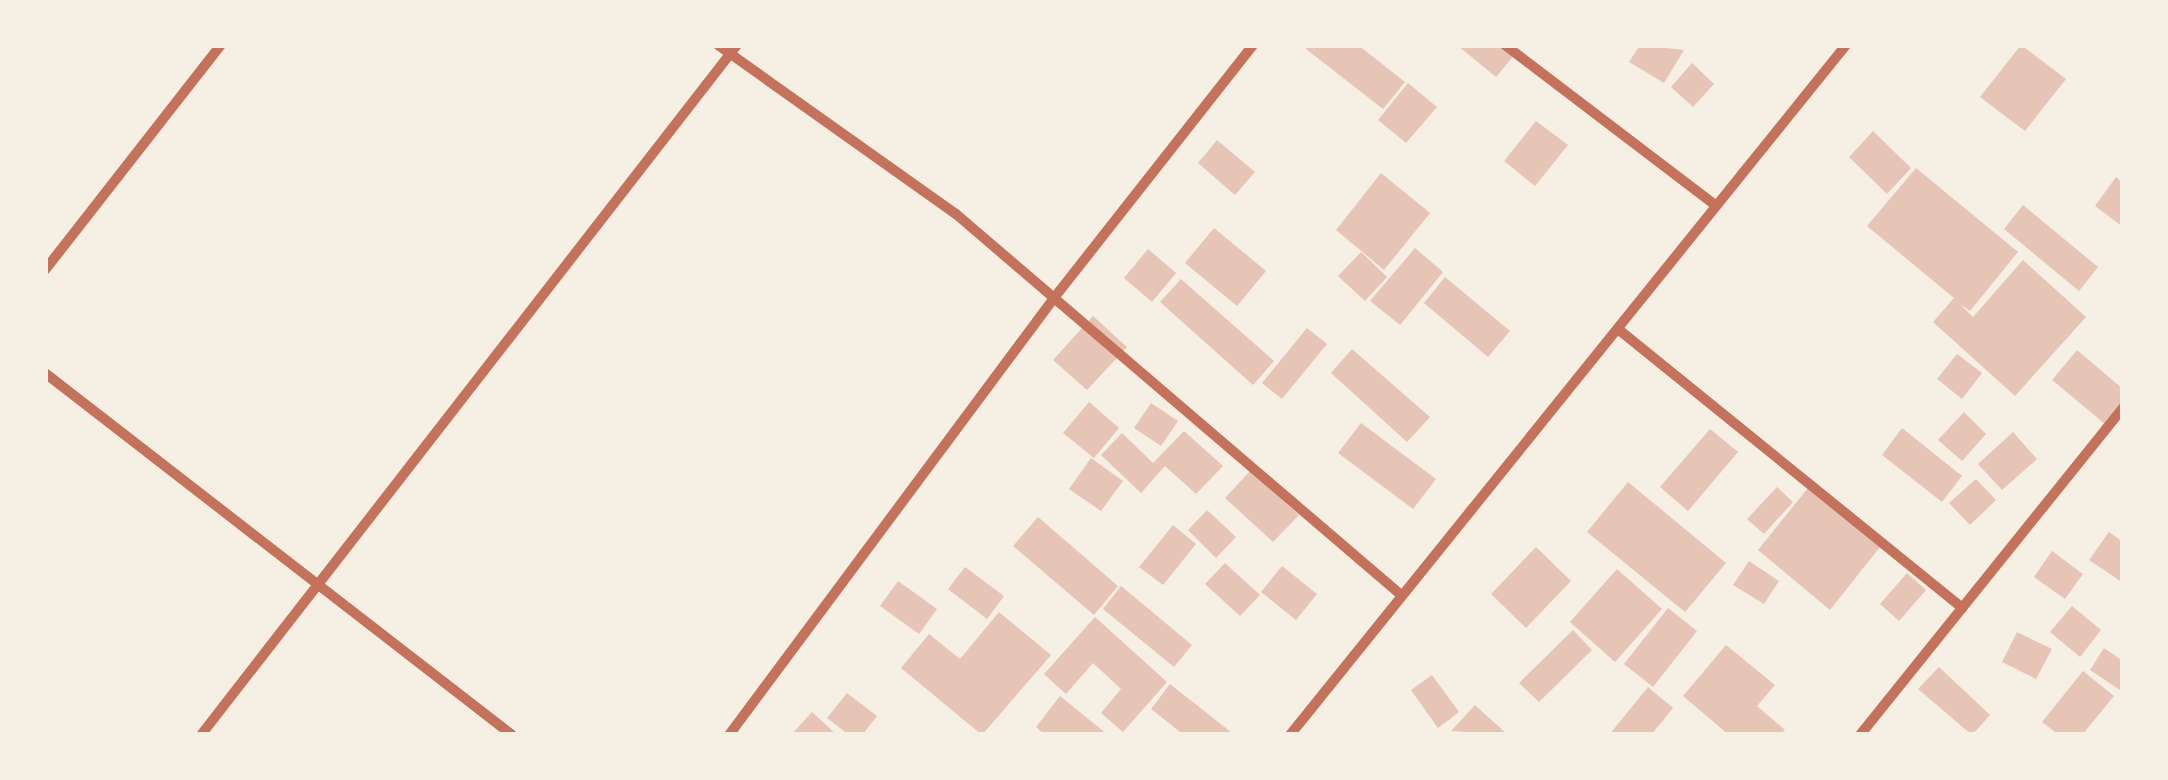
<!DOCTYPE html>
<style>
body{margin:0}
#map{position:relative;width:2168px;height:780px;overflow:hidden;background:#f6efe4;font-family:Manrope,sans-serif}
div>[style]{position:absolute}
[style*='--x']{left:calc(var(--x)*1px);top:calc(var(--y)*1px);width:calc(var(--w)*1px);rotate:calc(var(--a)*1deg)}
.building>*{inset:0;background:#e6c5b7}
.minor>*{height:10px;margin:-5px;padding:0 5px;transform-origin:5px;border-radius:5px;background:#c5725c}
span{translate:-50% -50%;white-space:nowrap;text-align:center;line-height:1.15;-webkit-text-stroke:10px #f6efe4;paint-order:stroke}
.frame{position:absolute;inset:0;border:48px solid #f6efe4;pointer-events:none}
</style>
<div id="map">
<div class="building">
<div style="clip-path:polygon(1309px 45px,1358px 45px,1405px 82px,1383px 109px,1306px 49px)"></div>
<div style="clip-path:polygon(1457px 45px,1508px 45px,1517px 52px,1496px 77px)"></div>
<div style="clip-path:polygon(1640px 45px,1684px 50px,1664px 83px,1629px 62px)"></div>
<div style="clip-path:polygon(2021px 45px,2066px 79px,2025px 131px,1980px 97px)"></div>
<div style="clip-path:polygon(1692px 63px,1714px 84px,1693px 107px,1671px 87px)"></div>
<div style="clip-path:polygon(1408px 83px,1437px 107px,1406px 143px,1378px 120px)"></div>
<div style="clip-path:polygon(1536px 121px,1568px 145px,1535px 186px,1504px 161px)"></div>
<div style="clip-path:polygon(1873px 131px,1911px 168px,1887px 194px,1849px 157px)"></div>
<div style="clip-path:polygon(1217px 140px,1255px 172px,1235px 195px,1198px 163px)"></div>
<div style="clip-path:polygon(1916px 168px,2018px 252px,1970px 311px,1960px 304px,1973px 317px,2023px 260px,2086px 317px,2015px 396px,1933px 322px,1954px 298px,1867px 226px)"></div>
<div style="clip-path:polygon(1381px 173px,1430px 213px,1384px 270px,1336px 230px)"></div>
<div style="clip-path:polygon(2116px 177px,2123px 183px,2123px 227px,2095px 206px)"></div>
<div style="clip-path:polygon(2023px 205px,2098px 267px,2079px 291px,2004px 229px)"></div>
<div style="clip-path:polygon(1214px 228px,1266px 271px,1237px 306px,1185px 263px)"></div>
<div style="clip-path:polygon(1415px 248px,1443px 272px,1400px 325px,1370px 301px)"></div>
<div style="clip-path:polygon(1148px 249px,1176px 273px,1152px 302px,1124px 278px)"></div>
<div style="clip-path:polygon(1361px 252px,1387px 277px,1365px 301px,1338px 276px)"></div>
<div style="clip-path:polygon(1445px 277px,1510px 331px,1488px 357px,1424px 303px)"></div>
<div style="clip-path:polygon(1181px 279px,1274px 361px,1253px 385px,1160px 302px)"></div>
<div style="clip-path:polygon(1093px 316px,1127px 347px,1087px 390px,1053px 360px)"></div>
<div style="clip-path:polygon(1307px 328px,1327px 344px,1282px 399px,1262px 383px)"></div>
<div style="clip-path:polygon(1352px 349px,1430px 417px,1407px 442px,1331px 373px)"></div>
<div style="clip-path:polygon(2077px 350px,2123px 389px,2123px 403px,2105px 424px,2052px 380px)"></div>
<div style="clip-path:polygon(1957px 354px,1982px 373px,1962px 399px,1937px 379px)"></div>
<div style="clip-path:polygon(1089px 402px,1119px 428px,1094px 458px,1063px 433px)"></div>
<div style="clip-path:polygon(1151px 403px,1178px 421px,1161px 446px,1134px 428px)"></div>
<div style="clip-path:polygon(1964px 412px,1986px 434px,1962px 461px,1938px 440px)"></div>
<div style="clip-path:polygon(1361px 423px,1436px 479px,1413px 509px,1338px 453px)"></div>
<div style="clip-path:polygon(1902px 428px,1962px 476px,1942px 502px,1882px 455px)"></div>
<div style="clip-path:polygon(1710px 429px,1738px 452px,1688px 511px,1660px 487px)"></div>
<div style="clip-path:polygon(1184px 431px,1223px 466px,1196px 494px,1165px 466px,1141px 493px,1101px 455px,1122px 433px,1153px 463px)"></div>
<div style="clip-path:polygon(2013px 432px,2037px 459px,2002px 490px,1978px 464px)"></div>
<div style="clip-path:polygon(1091px 458px,1123px 481px,1101px 511px,1069px 489px)"></div>
<div style="clip-path:polygon(1250px 471px,1299px 515px,1273px 542px,1225px 498px)"></div>
<div style="clip-path:polygon(1976px 479px,1996px 500px,1970px 525px,1949px 503px)"></div>
<div style="clip-path:polygon(1628px 482px,1726px 563px,1685px 612px,1587px 532px)"></div>
<div style="clip-path:polygon(1777px 487px,1793px 502px,1764px 534px,1747px 519px)"></div>
<div style="clip-path:polygon(1808px 488px,1880px 547px,1830px 610px,1758px 550px)"></div>
<div style="clip-path:polygon(1207px 510px,1236px 537px,1216px 558px,1188px 530px)"></div>
<div style="clip-path:polygon(1038px 517px,1118px 586px,1094px 615px,1013px 546px)"></div>
<div style="clip-path:polygon(1173px 525px,1196px 544px,1163px 585px,1139px 567px)"></div>
<div style="clip-path:polygon(2109px 532px,2123px 542px,2123px 583px,2089px 560px)"></div>
<div style="clip-path:polygon(1536px 547px,1571px 581px,1526px 628px,1491px 594px)"></div>
<div style="clip-path:polygon(2052px 551px,2083px 574px,2065px 599px,2034px 577px)"></div>
<div style="clip-path:polygon(1749px 561px,1779px 581px,1764px 604px,1733px 585px)"></div>
<div style="clip-path:polygon(1225px 563px,1260px 595px,1240px 616px,1205px 584px)"></div>
<div style="clip-path:polygon(1282px 566px,1317px 594px,1296px 620px,1261px 592px)"></div>
<div style="clip-path:polygon(965px 567px,1004px 596px,987px 619px,948px 589px)"></div>
<div style="clip-path:polygon(1617px 569px,1662px 609px,1615px 662px,1570px 622px)"></div>
<div style="clip-path:polygon(1907px 573px,1926px 590px,1899px 621px,1880px 604px)"></div>
<div style="clip-path:polygon(898px 581px,937px 609px,919px 634px,880px 606px)"></div>
<div style="clip-path:polygon(1121px 586px,1192px 645px,1174px 667px,1103px 609px)"></div>
<div style="clip-path:polygon(2072px 606px,2101px 630px,2080px 657px,2050px 632px)"></div>
<div style="clip-path:polygon(1668px 608px,1697px 631px,1653px 687px,1624px 664px)"></div>
<div style="clip-path:polygon(999px 612px,1051px 655px,982px 735px,901px 668px,929px 634px,960px 659px)"></div>
<div style="clip-path:polygon(1095px 617px,1167px 682px,1123px 732px,1101px 713px,1121px 689px,1093px 663px,1066px 694px,1044px 674px)"></div>
<div style="clip-path:polygon(1573px 630px,1592px 650px,1539px 702px,1519px 683px)"></div>
<div style="clip-path:polygon(2017px 632px,2052px 649px,2036px 679px,2002px 662px)"></div>
<div style="clip-path:polygon(1726px 645px,1775px 685px,1757px 706px,1785px 730px,1781px 735px,1729px 735px,1683px 696px)"></div>
<div style="clip-path:polygon(2104px 648px,2123px 661px,2123px 692px,2090px 670px)"></div>
<div style="clip-path:polygon(1939px 667px,1990px 715px,1972px 735px,1918px 689px)"></div>
<div style="clip-path:polygon(2083px 671px,2114px 696px,2082px 735px,2059px 735px,2042px 722px)"></div>
<div style="clip-path:polygon(1432px 675px,1459px 712px,1438px 728px,1411px 690px)"></div>
<div style="clip-path:polygon(1170px 684px,1232px 733px,1230px 735px,1184px 735px,1151px 709px)"></div>
<div style="clip-path:polygon(1648px 687px,1673px 708px,1651px 735px,1609px 735px)"></div>
<div style="clip-path:polygon(847px 693px,877px 716px,862px 735px,849px 735px,827px 718px)"></div>
<div style="clip-path:polygon(1060px 696px,1108px 735px,1045px 735px,1036px 727px)"></div>
<div style="clip-path:polygon(1475px 705px,1508px 735px,1451px 731px)"></div>
<div style="clip-path:polygon(812px 712px,837px 735px,791px 735px)"></div>
</div>
<div class="minor">
<div style="--x:718;--y:45;--w:292;--a:35.4"></div>
<div style="--x:956;--y:214;--w:584;--a:40.56"></div>
<div style="--x:1505;--y:45;--w:265;--a:37.3"></div>
<div style="--x:45;--y:270;--w:286;--a:-52"></div>
<div style="--x:1618;--y:329;--w:443;--a:39"></div>
<div style="--x:45;--y:373;--w:591;--a:37.78"></div>
<div style="--x:201;--y:735;--w:874;--a:-52.16"></div>
<div style="--x:729;--y:735;--w:545;--a:-53.36"></div>
<div style="--x:1054;--y:298;--w:322;--a:-51.8"></div>
<div style="--x:1290;--y:735;--w:886;--a:-51.14"></div>
<div style="--x:1860;--y:735;--w:420;--a:-51.2"></div>
</div>
<div class="frame"></div>
</div>
